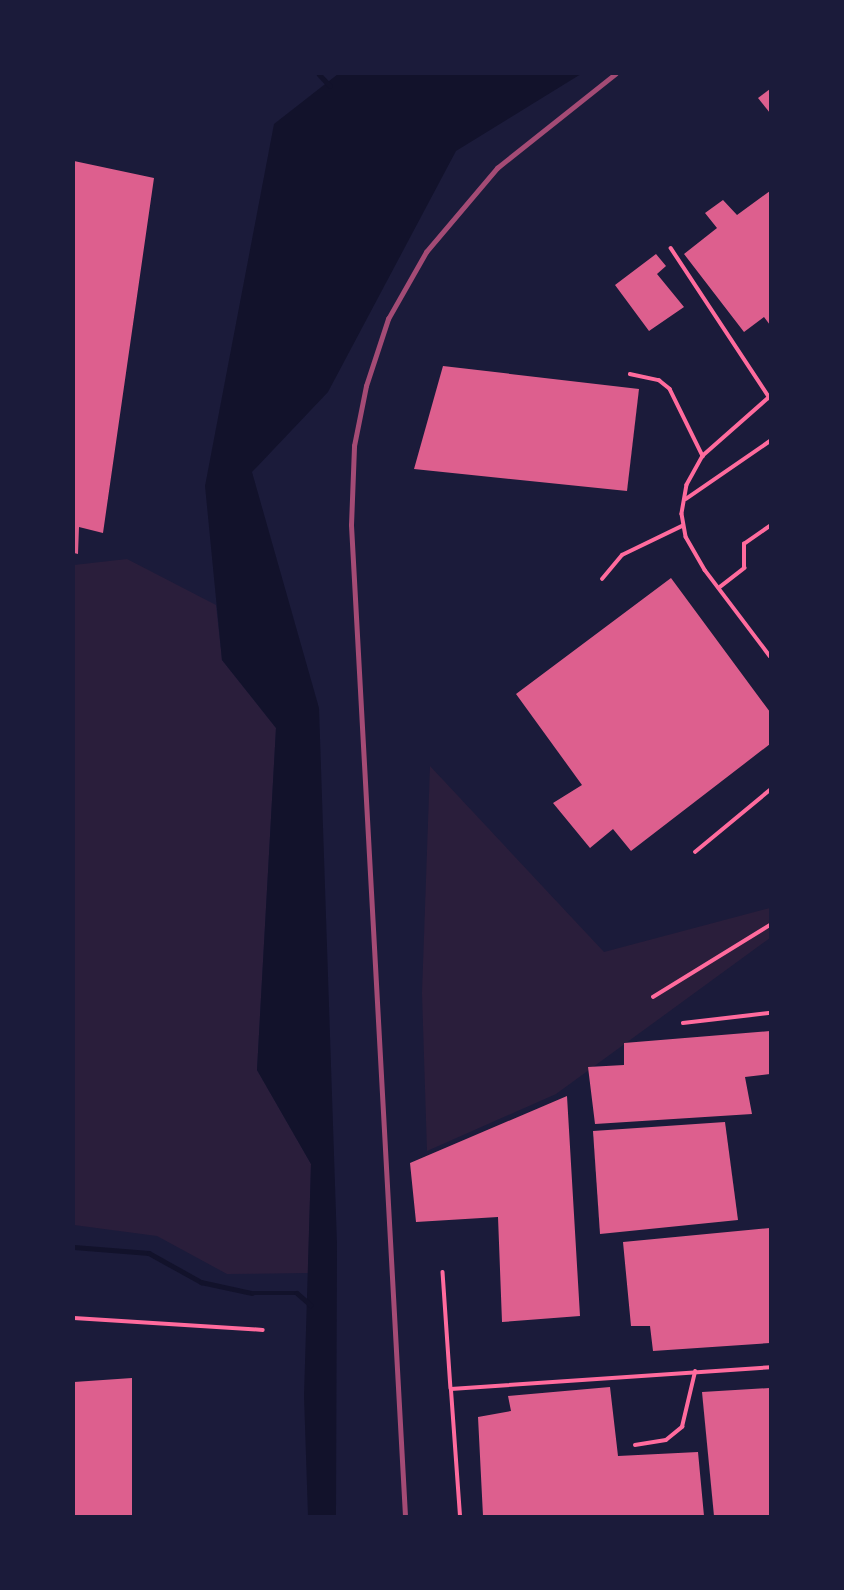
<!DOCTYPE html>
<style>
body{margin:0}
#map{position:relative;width:844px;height:1590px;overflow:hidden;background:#1b1b3a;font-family:Rubik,sans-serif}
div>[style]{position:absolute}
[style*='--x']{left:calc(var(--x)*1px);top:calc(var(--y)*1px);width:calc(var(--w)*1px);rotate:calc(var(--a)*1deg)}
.green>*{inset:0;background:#2a1e3b}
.water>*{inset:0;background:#12122b}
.stream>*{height:4.5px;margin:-2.25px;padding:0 2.25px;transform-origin:2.25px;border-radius:2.25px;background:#12122b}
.building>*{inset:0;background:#dd5f8e}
.service>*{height:3.5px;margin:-1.75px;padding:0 1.75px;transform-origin:1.75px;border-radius:1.75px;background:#ff6b9d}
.rail>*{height:4.5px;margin:-2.25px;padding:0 2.25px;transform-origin:2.25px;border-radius:2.25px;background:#a44b75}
span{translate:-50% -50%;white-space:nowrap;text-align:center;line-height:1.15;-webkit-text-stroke:6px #1b1b3a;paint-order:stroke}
.frame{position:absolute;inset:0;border:75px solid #1b1b3a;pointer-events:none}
</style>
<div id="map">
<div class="green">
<div style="clip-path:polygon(127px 559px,216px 605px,222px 660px,276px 728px,257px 1070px,311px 1164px,308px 1273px,227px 1274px,157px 1236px,74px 1225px,74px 565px)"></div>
<div style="clip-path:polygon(430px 766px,604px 952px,770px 908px,770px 938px,556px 1094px,427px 1151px,422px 993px)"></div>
</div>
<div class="water">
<div style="clip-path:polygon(338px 74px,581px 74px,456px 151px,328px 392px,252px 472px,319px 708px,337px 1244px,336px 1516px,308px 1516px,304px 1396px,311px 1164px,257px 1070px,276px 728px,222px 660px,205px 486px,274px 124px)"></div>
</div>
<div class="stream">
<div style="--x:319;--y:74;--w:16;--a:47"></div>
<div style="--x:74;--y:1247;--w:75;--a:4.6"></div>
<div style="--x:149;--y:1253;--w:60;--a:29.1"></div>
<div style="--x:201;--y:1282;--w:52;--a:12.2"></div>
<div style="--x:252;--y:1293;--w:45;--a:0"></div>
<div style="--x:297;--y:1293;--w:18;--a:41"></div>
</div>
<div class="building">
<div style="clip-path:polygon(770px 89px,770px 113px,758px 98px)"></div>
<div style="clip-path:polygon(74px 161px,154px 178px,103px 533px,79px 527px,78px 554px,74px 553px)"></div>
<div style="clip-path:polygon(770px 191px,770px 325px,764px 317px,744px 332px,684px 254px,717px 228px,705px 213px,723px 200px,737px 215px)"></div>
<div style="clip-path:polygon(656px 254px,666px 266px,657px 274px,684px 307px,649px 331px,615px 285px)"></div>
<div style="clip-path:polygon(443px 366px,639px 389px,627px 491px,414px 469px)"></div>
<div style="clip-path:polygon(671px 578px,770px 712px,770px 744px,631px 851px,613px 829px,590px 848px,553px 803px,582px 785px,516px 694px)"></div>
<div style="clip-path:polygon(770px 1031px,770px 1074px,745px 1077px,752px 1114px,595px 1124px,588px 1067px,624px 1065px,624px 1043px)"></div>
<div style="clip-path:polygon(567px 1096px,580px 1316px,502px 1322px,498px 1217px,416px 1222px,410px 1163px)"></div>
<div style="clip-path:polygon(725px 1122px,738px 1220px,600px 1234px,593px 1131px)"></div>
<div style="clip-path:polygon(770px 1228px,770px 1343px,653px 1351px,650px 1326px,631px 1326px,623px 1242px)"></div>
<div style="clip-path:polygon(132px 1378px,132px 1516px,74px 1516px,74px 1382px)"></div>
<div style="clip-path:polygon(610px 1387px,618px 1456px,698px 1452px,704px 1516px,483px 1516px,478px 1417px,511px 1411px,508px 1396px)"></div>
<div style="clip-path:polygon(770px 1388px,770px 1516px,714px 1516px,702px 1392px)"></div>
</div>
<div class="service">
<div style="--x:671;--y:248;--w:180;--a:56.6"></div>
<div style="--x:630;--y:374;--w:30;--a:12"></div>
<div style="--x:659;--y:380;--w:14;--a:39"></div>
<div style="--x:670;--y:389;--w:75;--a:63.8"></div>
<div style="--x:770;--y:397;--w:89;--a:138.6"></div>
<div style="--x:703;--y:456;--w:33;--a:119"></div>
<div style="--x:687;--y:485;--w:29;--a:100"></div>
<div style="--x:682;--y:514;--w:23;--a:80"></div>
<div style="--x:686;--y:537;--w:38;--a:60"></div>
<div style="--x:705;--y:570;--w:108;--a:52.9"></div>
<div style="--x:686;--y:499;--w:102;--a:-34.6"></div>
<div style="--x:602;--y:579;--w:31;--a:-50"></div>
<div style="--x:622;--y:555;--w:67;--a:-25.8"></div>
<div style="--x:720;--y:587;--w:31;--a:-38"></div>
<div style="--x:744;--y:568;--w:24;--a:-90"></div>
<div style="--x:744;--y:544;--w:32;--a:-35"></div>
<div style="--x:695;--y:852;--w:97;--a:-39.6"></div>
<div style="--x:653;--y:997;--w:137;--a:-31.6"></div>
<div style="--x:683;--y:1023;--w:88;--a:-6.6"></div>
<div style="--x:443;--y:1272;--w:116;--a:86.1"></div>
<div style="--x:74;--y:1318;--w:189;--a:3.6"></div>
<div style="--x:635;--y:1445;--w:31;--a:-9"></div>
<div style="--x:666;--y:1440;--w:21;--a:-39"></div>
<div style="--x:682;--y:1427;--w:57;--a:-76.7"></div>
<div style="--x:460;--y:1516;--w:127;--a:-94.1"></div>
<div style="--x:451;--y:1389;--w:320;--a:-3.9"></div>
</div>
<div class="rail">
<div style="--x:405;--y:1516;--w:992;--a:-93.12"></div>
<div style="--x:351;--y:525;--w:79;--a:-87.8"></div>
<div style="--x:354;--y:446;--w:61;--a:-78.7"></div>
<div style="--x:366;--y:386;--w:71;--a:-71.8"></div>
<div style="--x:388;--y:319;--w:77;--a:-60.4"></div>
<div style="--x:426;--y:252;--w:110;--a:-49.8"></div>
<div style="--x:497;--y:168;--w:151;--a:-38.5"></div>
</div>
<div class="frame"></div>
</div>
